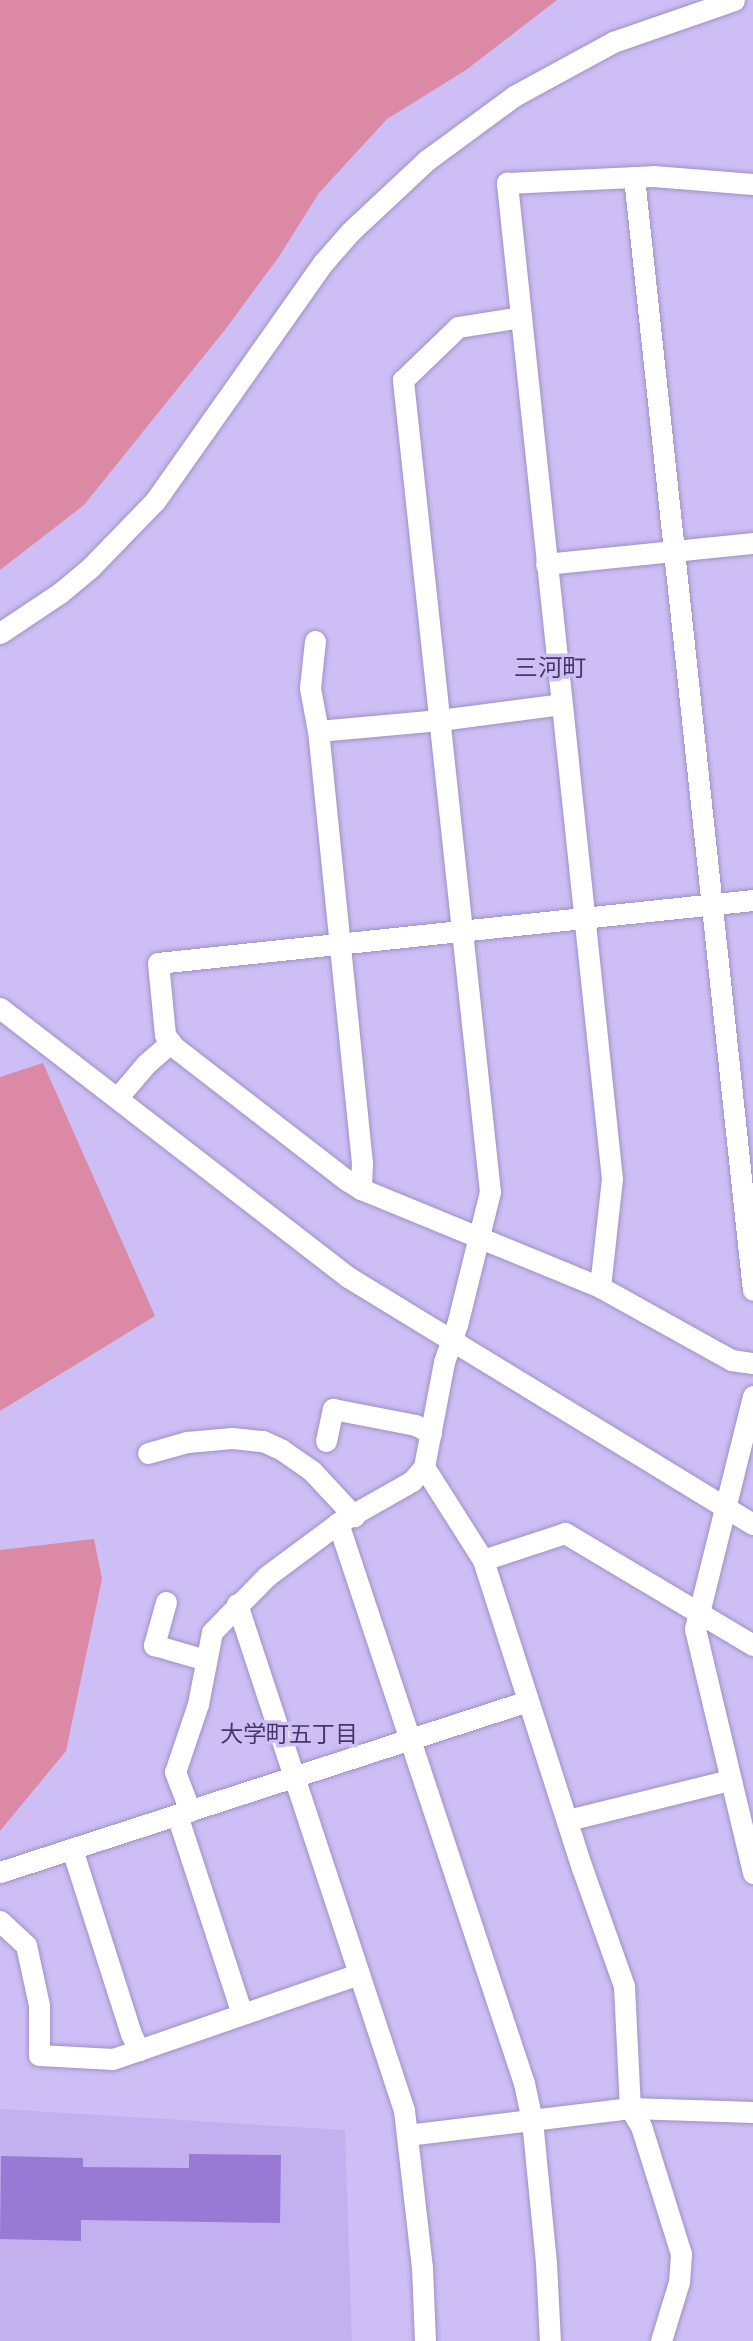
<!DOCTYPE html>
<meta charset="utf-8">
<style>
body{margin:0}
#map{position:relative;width:753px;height:2341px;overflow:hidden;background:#cdbef5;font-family:"Noto Sans","Noto Sans JP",sans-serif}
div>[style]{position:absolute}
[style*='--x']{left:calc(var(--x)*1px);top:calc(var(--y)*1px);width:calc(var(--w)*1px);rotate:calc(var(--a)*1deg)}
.built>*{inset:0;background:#c3b1ef}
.green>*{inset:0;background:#dc89a6}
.building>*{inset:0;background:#987ad5}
.roads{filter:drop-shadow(0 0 2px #9f90c5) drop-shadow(0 0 2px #9f90c5)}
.minor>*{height:21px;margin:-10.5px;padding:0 10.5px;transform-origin:10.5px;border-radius:10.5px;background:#fff}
span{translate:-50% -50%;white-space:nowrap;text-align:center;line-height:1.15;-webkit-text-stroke:7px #cdbef5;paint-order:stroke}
.neighbourhood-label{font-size:23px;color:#463664}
.quarter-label{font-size:24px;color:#463664}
</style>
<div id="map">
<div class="built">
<div style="clip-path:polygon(0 2109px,345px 2130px,352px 2341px,0 2341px)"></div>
</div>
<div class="green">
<div style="clip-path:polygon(0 0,557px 0,466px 70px,387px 119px,319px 193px,278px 258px,224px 331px,84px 505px,0 570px)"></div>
<div style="clip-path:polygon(43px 1063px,155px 1316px,0 1411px,0 1077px)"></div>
<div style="clip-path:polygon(94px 1539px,102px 1579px,66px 1751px,0 1831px,0 1550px)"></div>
</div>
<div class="building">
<div style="clip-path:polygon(189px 2154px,281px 2155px,280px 2223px,81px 2220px,81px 2241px,0 2239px,1px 2156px,83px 2158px,83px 2167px,189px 2168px)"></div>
</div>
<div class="roads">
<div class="minor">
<div style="--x:634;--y:177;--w:1119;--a:83.9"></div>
<div style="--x:546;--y:564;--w:208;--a:-5.8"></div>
<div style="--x:0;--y:633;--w:72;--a:-33.7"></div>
<div style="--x:60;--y:593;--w:39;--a:-40"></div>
<div style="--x:90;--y:568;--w:93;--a:-45.9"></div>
<div style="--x:155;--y:501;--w:291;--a:-54.8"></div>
<div style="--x:323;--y:263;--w:41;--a:-48.9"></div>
<div style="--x:350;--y:232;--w:105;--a:-43.1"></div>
<div style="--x:427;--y:160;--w:108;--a:-36.3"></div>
<div style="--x:514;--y:96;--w:113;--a:-28.6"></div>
<div style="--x:613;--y:42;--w:128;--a:-19.1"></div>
<div style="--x:315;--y:641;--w:47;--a:96.1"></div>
<div style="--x:310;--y:688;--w:44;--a:79.5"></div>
<div style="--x:753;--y:900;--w:598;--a:173.96"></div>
<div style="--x:158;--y:963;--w:72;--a:84.4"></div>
<div style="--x:165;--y:1035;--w:14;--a:54"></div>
<div style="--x:173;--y:1046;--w:217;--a:37.7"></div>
<div style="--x:345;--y:1179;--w:19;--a:32"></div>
<div style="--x:361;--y:1189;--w:258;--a:22.3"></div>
<div style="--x:600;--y:1287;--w:150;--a:29.1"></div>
<div style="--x:731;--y:1360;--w:22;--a:8"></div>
<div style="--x:0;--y:1008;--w:440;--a:37.7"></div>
<div style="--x:348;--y:1277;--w:474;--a:31.4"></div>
<div style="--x:118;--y:1097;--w:43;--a:-49.7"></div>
<div style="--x:146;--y:1064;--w:33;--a:-41"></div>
<div style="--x:361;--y:1189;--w:26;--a:-88"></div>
<div style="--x:362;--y:1163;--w:434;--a:-95.8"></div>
<div style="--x:318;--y:731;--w:122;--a:-5.2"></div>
<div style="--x:440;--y:720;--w:122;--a:-7.5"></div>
<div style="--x:600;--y:1287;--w:109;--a:-83.7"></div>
<div style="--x:612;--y:1179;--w:1002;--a:-96.02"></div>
<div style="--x:507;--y:183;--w:146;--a:-2.7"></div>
<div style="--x:653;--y:176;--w:100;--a:4.6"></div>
<div style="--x:753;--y:1396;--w:240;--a:104"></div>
<div style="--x:695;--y:1629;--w:251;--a:76.6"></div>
<div style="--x:326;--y:1441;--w:33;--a:-78"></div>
<div style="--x:333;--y:1409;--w:84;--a:11"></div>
<div style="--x:415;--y:1425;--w:18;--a:27"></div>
<div style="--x:148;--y:1453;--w:41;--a:-15.8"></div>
<div style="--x:187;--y:1442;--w:45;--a:-5.1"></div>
<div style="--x:232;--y:1438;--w:31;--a:6"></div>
<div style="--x:263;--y:1441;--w:21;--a:25"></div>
<div style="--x:282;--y:1450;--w:37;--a:35"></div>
<div style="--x:312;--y:1471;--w:62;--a:47"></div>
<div style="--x:424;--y:1467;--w:110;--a:57.6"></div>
<div style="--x:483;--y:1560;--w:324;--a:72.2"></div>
<div style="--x:582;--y:1868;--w:125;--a:70.4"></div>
<div style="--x:624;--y:1986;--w:122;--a:87.2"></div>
<div style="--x:630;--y:2108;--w:21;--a:59"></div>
<div style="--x:641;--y:2126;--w:134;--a:72.6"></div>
<div style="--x:681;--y:2254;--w:28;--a:94"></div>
<div style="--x:679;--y:2282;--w:62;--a:107"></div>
<div style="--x:338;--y:1523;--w:590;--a:71.63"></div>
<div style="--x:524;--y:2083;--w:38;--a:78"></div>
<div style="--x:532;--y:2120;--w:144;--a:84.4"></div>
<div style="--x:546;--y:2263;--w:78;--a:87.1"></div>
<div style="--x:483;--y:1560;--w:86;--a:-18.2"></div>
<div style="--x:565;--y:1533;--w:219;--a:30.8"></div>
<div style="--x:166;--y:1602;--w:45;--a:105.6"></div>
<div style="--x:154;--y:1645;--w:54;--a:16.1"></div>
<div style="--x:237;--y:1604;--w:533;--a:71.74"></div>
<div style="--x:404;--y:2110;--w:158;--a:83.5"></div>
<div style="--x:422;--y:2267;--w:74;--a:87.7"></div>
<div style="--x:190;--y:1811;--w:42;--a:-111"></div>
<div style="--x:175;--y:1772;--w:72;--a:-71.3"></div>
<div style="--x:198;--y:1704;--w:73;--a:-79"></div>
<div style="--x:212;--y:1632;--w:78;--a:-45.5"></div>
<div style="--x:267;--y:1576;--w:89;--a:-36.7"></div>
<div style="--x:338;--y:1523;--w:85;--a:-29.6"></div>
<div style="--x:412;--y:1481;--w:18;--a:-49"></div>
<div style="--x:424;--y:1467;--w:107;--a:-79.2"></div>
<div style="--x:444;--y:1362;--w:39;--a:-71"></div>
<div style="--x:457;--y:1325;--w:137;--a:-76.1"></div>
<div style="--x:490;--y:1192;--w:817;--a:-96.12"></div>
<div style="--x:403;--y:380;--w:76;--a:-43.9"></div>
<div style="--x:458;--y:327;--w:64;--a:-9"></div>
<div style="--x:177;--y:1815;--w:209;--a:71.9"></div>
<div style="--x:568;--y:1820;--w:167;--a:-13.9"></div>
<div style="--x:72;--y:1849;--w:194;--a:72.3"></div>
<div style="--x:131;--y:2034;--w:18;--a:63"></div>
<div style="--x:0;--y:1872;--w:555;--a:-17.95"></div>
<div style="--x:0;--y:1921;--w:35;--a:43"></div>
<div style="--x:26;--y:1945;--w:61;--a:77.8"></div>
<div style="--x:39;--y:2005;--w:50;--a:90"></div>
<div style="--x:39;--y:2055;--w:74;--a:3.1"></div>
<div style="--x:113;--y:2059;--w:260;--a:-19.1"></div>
<div style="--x:407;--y:2135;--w:225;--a:-6.9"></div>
<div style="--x:630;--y:2108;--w:123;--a:1.9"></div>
</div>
</div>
<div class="neighbourhood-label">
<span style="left:289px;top:1733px">大学町五丁目</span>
</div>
<div class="quarter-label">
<span style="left:550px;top:667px">三河町</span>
</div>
</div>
